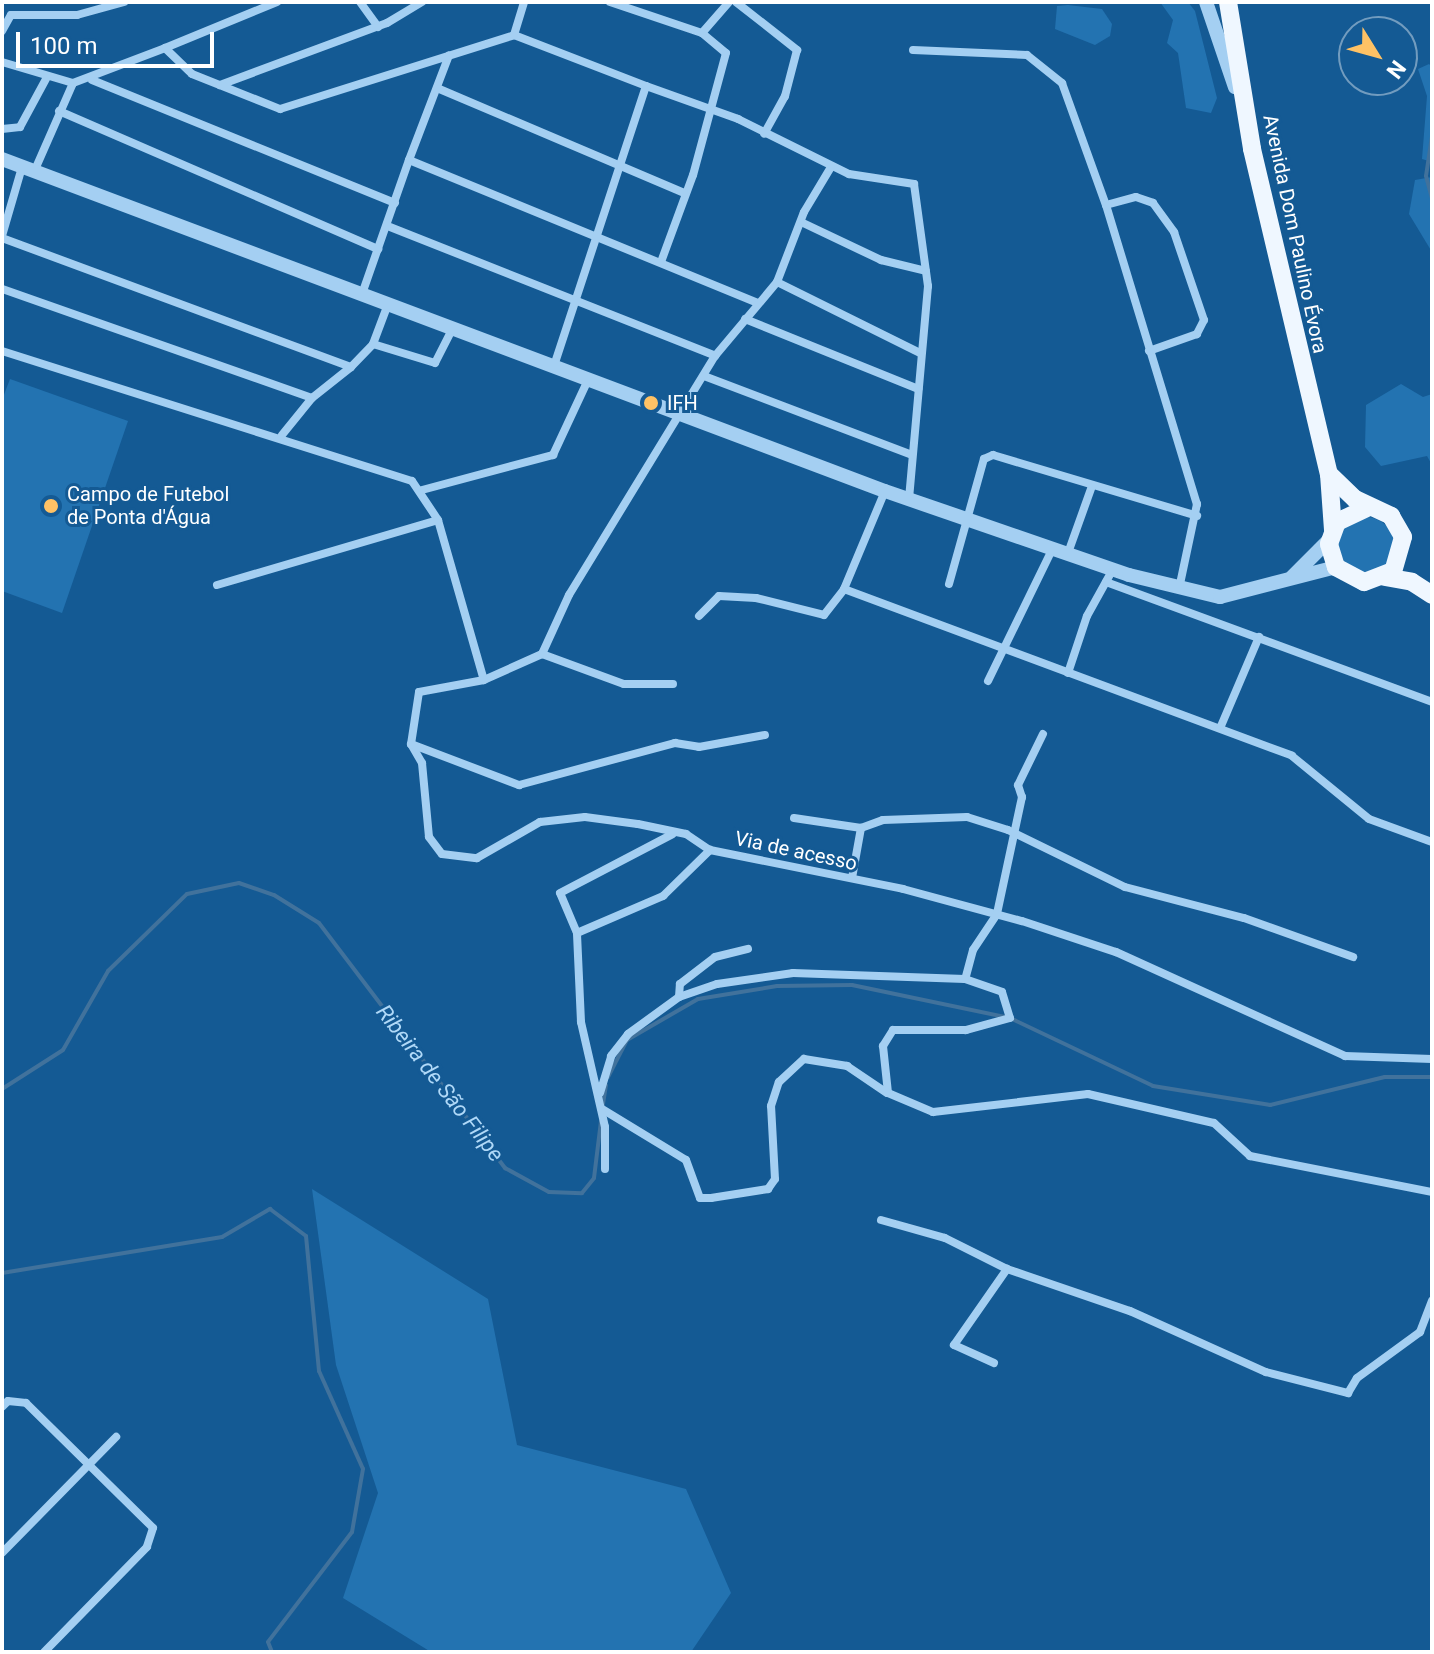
<!DOCTYPE html>
<meta charset="utf-8">
<style>
body{margin:0}
#map{position:relative;width:1434px;height:1654px;overflow:hidden;background:#145a94;font-family:Roboto,sans-serif}
div>[style]{position:absolute}
[style*='--x']{left:calc(var(--x)*1px);top:calc(var(--y)*1px);width:calc(var(--w)*1px);rotate:calc(var(--a)*1deg)}
.green>*{inset:0;background:#2373b1}
.round{border-radius:50%}
.stream>*{height:4px;margin:-2px;padding:0 2px;transform-origin:2px;border-radius:2px;background:#41729c}
.minor>*{height:8px;margin:-4px;padding:0 4px;transform-origin:4px;border-radius:4px;background:#a4cff2}
.tertiary>*{height:14px;margin:-7px;padding:0 7px;transform-origin:7px;border-radius:7px;background:#a4cff2}
.primary>*{height:18px;margin:-9px;padding:0 9px;transform-origin:9px;border-radius:9px;background:#eff7ff}
.dots>*{width:22px;height:22px;translate:-50% -50%;box-sizing:border-box;border:4px solid #145a94;border-radius:50%}
span{translate:-50% -50%;white-space:nowrap;text-align:center;line-height:1.15;-webkit-text-stroke:6px #145a94;paint-order:stroke}
.street-label{font-size:20px;color:#fff}
.poi-label{font-size:20px;color:#fff}
.left{translate:0 -50%;text-align:left}
.water-label{font-size:22px;color:#b0d9f8;font-style:italic}
.frame{position:absolute;inset:0;border:4px solid #fff;pointer-events:none}
.north{position:absolute;left:1338px;top:16px;width:80px;height:80px;box-sizing:border-box;background:#145a94;border:2px solid #729cbf;border-radius:50%;rotate:127deg;font-size:22px;font-weight:700;line-height:32px;text-align:center;color:#fff}
.north::after{content:'';display:block;margin:auto;width:28px;height:36px;background:#ffc265;clip-path:polygon(50% 0,100% 100%,50% 72%,0 100%)}
.scale{position:absolute;left:16px;top:32px;width:198px;height:36px;box-sizing:border-box;border:4px solid #fff;border-top:0;padding-left:10px;font-size:24px;line-height:28px;white-space:nowrap;color:#fff;-webkit-text-stroke:6px #145a94;paint-order:stroke}
</style>
<div id="map">
<div class="green">
<div style="clip-path:polygon(1160px 2px,1188px 2px,1195px 11px,1217px 98px,1211px 113px,1186px 108px,1178px 53px,1167px 43px,1173px 20px)"></div>
<div style="clip-path:polygon(1068px 5px,1102px 9px,1112px 24px,1110px 36px,1095px 45px,1055px 29px,1057px 6px)"></div>
<div style="clip-path:polygon(1429px 64px,1432px 67px,1432px 162px,1422px 159px,1427px 96px,1418px 69px)"></div>
<div style="clip-path:polygon(1432px 177px,1432px 252px,1409px 214px,1415px 180px)"></div>
<div style="clip-path:polygon(10px 379px,128px 421px,62px 613px,2px 591px,2px 400px)"></div>
<div style="clip-path:polygon(1401px 384px,1423px 397px,1432px 394px,1432px 465px,1427px 456px,1381px 466px,1365px 447px,1366px 405px)"></div>
<div class="round" style="left:1338px;top:517px;width:56px;height:56px"></div>
<div style="clip-path:polygon(312px 1189px,488px 1299px,517px 1445px,686px 1489px,731px 1593px,691px 1652px,431px 1652px,343px 1598px,378px 1493px,336px 1365px)"></div>
</div>
<div class="stream">
<div style="--x:1432;--y:136;--w:40;--a:98.5"></div>
<div style="--x:1426;--y:176;--w:24;--a:75"></div>
<div style="--x:608;--y:1077;--w:42;--a:-62.8"></div>
<div style="--x:627;--y:1040;--w:82;--a:-30"></div>
<div style="--x:698;--y:999;--w:80;--a:-9.3"></div>
<div style="--x:777;--y:986;--w:75;--a:-0.8"></div>
<div style="--x:852;--y:985;--w:161;--a:11.8"></div>
<div style="--x:1010;--y:1018;--w:158;--a:25.4"></div>
<div style="--x:1153;--y:1086;--w:119;--a:9.2"></div>
<div style="--x:1270;--y:1105;--w:118;--a:-13.7"></div>
<div style="--x:1385;--y:1077;--w:47;--a:0"></div>
<div style="--x:2;--y:1089;--w:72;--a:-32.6"></div>
<div style="--x:63;--y:1050;--w:91;--a:-60.3"></div>
<div style="--x:108;--y:971;--w:110;--a:-44.3"></div>
<div style="--x:187;--y:894;--w:53;--a:-11.9"></div>
<div style="--x:239;--y:883;--w:37;--a:19"></div>
<div style="--x:274;--y:895;--w:53;--a:31.9"></div>
<div style="--x:319;--y:923;--w:308;--a:52.8"></div>
<div style="--x:505;--y:1168;--w:50;--a:28.6"></div>
<div style="--x:549;--y:1192;--w:33;--a:2"></div>
<div style="--x:582;--y:1193;--w:19;--a:-51"></div>
<div style="--x:594;--y:1178;--w:57;--a:-83"></div>
<div style="--x:603;--y:1104;--w:19;--a:-81"></div>
<div style="--x:2;--y:1273;--w:223;--a:-9.3"></div>
<div style="--x:222;--y:1237;--w:56;--a:-30.3"></div>
<div style="--x:270;--y:1209;--w:45;--a:36.9"></div>
<div style="--x:306;--y:1236;--w:136;--a:84.5"></div>
<div style="--x:319;--y:1371;--w:107;--a:65.8"></div>
<div style="--x:363;--y:1469;--w:64;--a:99.9"></div>
<div style="--x:352;--y:1532;--w:138;--a:127.4"></div>
<div style="--x:268;--y:1642;--w:11;--a:68"></div>
</div>
<div class="minor">
<div style="--x:360;--y:2;--w:31;--a:54"></div>
<div style="--x:610;--y:2;--w:97;--a:18.6"></div>
<div style="--x:702;--y:33;--w:31;--a:40"></div>
<div style="--x:726;--y:53;--w:126;--a:105.1"></div>
<div style="--x:693;--y:175;--w:93;--a:110.2"></div>
<div style="--x:736;--y:2;--w:78;--a:38.2"></div>
<div style="--x:797;--y:50;--w:48;--a:104.6"></div>
<div style="--x:785;--y:96;--w:43;--a:118.9"></div>
<div style="--x:2;--y:31;--w:18;--a:-61"></div>
<div style="--x:11;--y:15;--w:66;--a:0"></div>
<div style="--x:77;--y:15;--w:49;--a:-15.5"></div>
<div style="--x:702;--y:33;--w:41;--a:-48.9"></div>
<div style="--x:514;--y:35;--w:34;--a:-73"></div>
<div style="--x:165;--y:48;--w:121;--a:-22.3"></div>
<div style="--x:913;--y:50;--w:114;--a:2.5"></div>
<div style="--x:1027;--y:55;--w:45;--a:38.7"></div>
<div style="--x:1062;--y:83;--w:130;--a:70.2"></div>
<div style="--x:1106;--y:205;--w:313;--a:73.1"></div>
<div style="--x:1197;--y:504;--w:87;--a:102"></div>
<div style="--x:2;--y:62;--w:74;--a:16.5"></div>
<div style="--x:92;--y:80;--w:327;--a:22.1"></div>
<div style="--x:220;--y:85;--w:178;--a:-20.4"></div>
<div style="--x:387;--y:23;--w:41;--a:-31"></div>
<div style="--x:646;--y:86;--w:98;--a:19.7"></div>
<div style="--x:738;--y:119;--w:124;--a:26.4"></div>
<div style="--x:849;--y:174;--w:66;--a:8.7"></div>
<div style="--x:914;--y:184;--w:103;--a:82.2"></div>
<div style="--x:928;--y:286;--w:215;--a:95.1"></div>
<div style="--x:437;--y:88;--w:268;--a:23"></div>
<div style="--x:59;--y:111;--w:348;--a:23.4"></div>
<div style="--x:2;--y:129;--w:18;--a:-6"></div>
<div style="--x:20;--y:127;--w:55;--a:-61.6"></div>
<div style="--x:409;--y:160;--w:112;--a:-69.1"></div>
<div style="--x:34;--y:172;--w:97;--a:-66.3"></div>
<div style="--x:73;--y:83;--w:98;--a:-20.8"></div>
<div style="--x:165;--y:48;--w:37;--a:44"></div>
<div style="--x:192;--y:74;--w:95;--a:21.7"></div>
<div style="--x:280;--y:109;--w:245;--a:-17.5"></div>
<div style="--x:514;--y:35;--w:142;--a:21.1"></div>
<div style="--x:646;--y:86;--w:294;--a:108.2"></div>
<div style="--x:1106;--y:205;--w:31;--a:-15"></div>
<div style="--x:1136;--y:197;--w:18;--a:19"></div>
<div style="--x:1153;--y:203;--w:36;--a:54"></div>
<div style="--x:1174;--y:232;--w:93;--a:71.2"></div>
<div style="--x:1204;--y:320;--w:16;--a:117"></div>
<div style="--x:1197;--y:334;--w:51;--a:160.5"></div>
<div style="--x:801;--y:222;--w:89;--a:25.4"></div>
<div style="--x:881;--y:260;--w:46;--a:13.7"></div>
<div style="--x:390;--y:227;--w:350;--a:21.6"></div>
<div style="--x:2;--y:236;--w:72;--a:-73.8"></div>
<div style="--x:2;--y:238;--w:372;--a:20.3"></div>
<div style="--x:351;--y:367;--w:50;--a:141.5"></div>
<div style="--x:312;--y:398;--w:329;--a:-160.6"></div>
<div style="--x:777;--y:282;--w:160;--a:26.4"></div>
<div style="--x:362;--y:294;--w:142;--a:-70.7"></div>
<div style="--x:409;--y:160;--w:377;--a:22.3"></div>
<div style="--x:745;--y:319;--w:187;--a:22"></div>
<div style="--x:373;--y:344;--w:65;--a:17"></div>
<div style="--x:435;--y:363;--w:38;--a:-63"></div>
<div style="--x:2;--y:351;--w:430;--a:17.6"></div>
<div style="--x:412;--y:481;--w:47;--a:56.3"></div>
<div style="--x:438;--y:520;--w:166;--a:74"></div>
<div style="--x:351;--y:367;--w:32;--a:-46"></div>
<div style="--x:373;--y:344;--w:43;--a:-69.4"></div>
<div style="--x:704;--y:376;--w:222;--a:20.8"></div>
<div style="--x:282;--y:435;--w:48;--a:-51"></div>
<div style="--x:422;--y:490;--w:136;--a:-15"></div>
<div style="--x:553;--y:455;--w:83;--a:-65"></div>
<div style="--x:1068;--y:553;--w:71;--a:-70.3"></div>
<div style="--x:1106;--y:582;--w:347;--a:20.2"></div>
<div style="--x:949;--y:584;--w:130;--a:-74.4"></div>
<div style="--x:984;--y:459;--w:10;--a:-24"></div>
<div style="--x:993;--y:455;--w:213;--a:16.6"></div>
<div style="--x:217;--y:585;--w:230;--a:-16.4"></div>
<div style="--x:844;--y:589;--w:478;--a:20.4"></div>
<div style="--x:1292;--y:756;--w:99;--a:39.3"></div>
<div style="--x:1369;--y:819;--w:67;--a:20.1"></div>
<div style="--x:699;--y:616;--w:28;--a:-45"></div>
<div style="--x:719;--y:596;--w:37;--a:3"></div>
<div style="--x:756;--y:598;--w:70;--a:14"></div>
<div style="--x:824;--y:615;--w:33;--a:-52"></div>
<div style="--x:844;--y:589;--w:106;--a:-67.3"></div>
<div style="--x:542;--y:654;--w:64;--a:155.9"></div>
<div style="--x:484;--y:680;--w:66;--a:169.5"></div>
<div style="--x:419;--y:692;--w:53;--a:98.7"></div>
<div style="--x:411;--y:744;--w:22;--a:60"></div>
<div style="--x:422;--y:763;--w:74;--a:84.6"></div>
<div style="--x:429;--y:837;--w:21;--a:53"></div>
<div style="--x:442;--y:854;--w:35;--a:7"></div>
<div style="--x:477;--y:858;--w:73;--a:-29.7"></div>
<div style="--x:540;--y:822;--w:45;--a:-6.3"></div>
<div style="--x:585;--y:817;--w:53;--a:7.5"></div>
<div style="--x:638;--y:824;--w:49;--a:11.8"></div>
<div style="--x:686;--y:834;--w:29;--a:34"></div>
<div style="--x:710;--y:850;--w:197;--a:11.4"></div>
<div style="--x:903;--y:889;--w:123;--a:15.1"></div>
<div style="--x:1022;--y:921;--w:99;--a:18.3"></div>
<div style="--x:1116;--y:952;--w:252;--a:24.4"></div>
<div style="--x:1345;--y:1056;--w:87;--a:2"></div>
<div style="--x:542;--y:654;--w:65;--a:-65.4"></div>
<div style="--x:569;--y:595;--w:280;--a:-58.6"></div>
<div style="--x:715;--y:356;--w:97;--a:-50"></div>
<div style="--x:777;--y:282;--w:75;--a:-68.9"></div>
<div style="--x:804;--y:212;--w:52;--a:-59"></div>
<div style="--x:542;--y:654;--w:87;--a:20.1"></div>
<div style="--x:624;--y:684;--w:49;--a:0"></div>
<div style="--x:1068;--y:673;--w:60;--a:-71.6"></div>
<div style="--x:1087;--y:616;--w:54;--a:-61"></div>
<div style="--x:988;--y:681;--w:148;--a:-64"></div>
<div style="--x:1221;--y:726;--w:97;--a:-66.9"></div>
<div style="--x:1043;--y:734;--w:57;--a:116.1"></div>
<div style="--x:1018;--y:785;--w:13;--a:72"></div>
<div style="--x:1022;--y:797;--w:120;--a:102.1"></div>
<div style="--x:997;--y:914;--w:43;--a:123.7"></div>
<div style="--x:973;--y:950;--w:30;--a:105"></div>
<div style="--x:965;--y:979;--w:39;--a:19"></div>
<div style="--x:1002;--y:992;--w:27;--a:73"></div>
<div style="--x:1010;--y:1018;--w:46;--a:164.7"></div>
<div style="--x:966;--y:1030;--w:73;--a:180"></div>
<div style="--x:893;--y:1030;--w:19;--a:122"></div>
<div style="--x:883;--y:1046;--w:47;--a:83.9"></div>
<div style="--x:888;--y:1093;--w:49;--a:22.9"></div>
<div style="--x:933;--y:1112;--w:156;--a:-6.6"></div>
<div style="--x:1088;--y:1094;--w:129;--a:13"></div>
<div style="--x:1214;--y:1123;--w:49;--a:42.5"></div>
<div style="--x:1250;--y:1156;--w:186;--a:11.2"></div>
<div style="--x:411;--y:744;--w:116;--a:20.8"></div>
<div style="--x:519;--y:785;--w:162;--a:-15.1"></div>
<div style="--x:675;--y:743;--w:24;--a:9"></div>
<div style="--x:699;--y:747;--w:67;--a:-10.3"></div>
<div style="--x:794;--y:818;--w:68;--a:8.5"></div>
<div style="--x:861;--y:828;--w:23;--a:-20"></div>
<div style="--x:883;--y:820;--w:84;--a:-2"></div>
<div style="--x:967;--y:817;--w:43;--a:17.6"></div>
<div style="--x:1008;--y:830;--w:130;--a:26"></div>
<div style="--x:1125;--y:887;--w:123;--a:14.6"></div>
<div style="--x:1244;--y:918;--w:116;--a:19.7"></div>
<div style="--x:852;--y:878;--w:51;--a:-79.8"></div>
<div style="--x:577;--y:933;--w:43;--a:-113"></div>
<div style="--x:560;--y:893;--w:127;--a:-27.6"></div>
<div style="--x:679;--y:997;--w:40;--a:-18.9"></div>
<div style="--x:717;--y:984;--w:77;--a:-8.2"></div>
<div style="--x:793;--y:973;--w:172;--a:2"></div>
<div style="--x:600;--y:1093;--w:39;--a:-73"></div>
<div style="--x:611;--y:1056;--w:28;--a:-52"></div>
<div style="--x:628;--y:1034;--w:63;--a:-36"></div>
<div style="--x:679;--y:997;--w:13;--a:-86"></div>
<div style="--x:680;--y:984;--w:44;--a:-37.6"></div>
<div style="--x:715;--y:957;--w:34;--a:-14"></div>
<div style="--x:602;--y:1109;--w:98;--a:31.3"></div>
<div style="--x:686;--y:1160;--w:40;--a:69.8"></div>
<div style="--x:700;--y:1198;--w:11;--a:0"></div>
<div style="--x:711;--y:1198;--w:58;--a:-9"></div>
<div style="--x:768;--y:1189;--w:12;--a:-55"></div>
<div style="--x:775;--y:1179;--w:73;--a:-93.1"></div>
<div style="--x:771;--y:1106;--w:25;--a:-72"></div>
<div style="--x:779;--y:1082;--w:34;--a:-43"></div>
<div style="--x:804;--y:1059;--w:44;--a:9.2"></div>
<div style="--x:847;--y:1066;--w:48;--a:34"></div>
<div style="--x:605;--y:1169;--w:42;--a:-90"></div>
<div style="--x:605;--y:1127;--w:108;--a:-102.9"></div>
<div style="--x:581;--y:1022;--w:89;--a:-92.6"></div>
<div style="--x:577;--y:933;--w:94;--a:-23.3"></div>
<div style="--x:663;--y:896;--w:66;--a:-44.4"></div>
<div style="--x:881;--y:1220;--w:66;--a:15.7"></div>
<div style="--x:945;--y:1238;--w:69;--a:26.6"></div>
<div style="--x:1007;--y:1269;--w:130;--a:18.9"></div>
<div style="--x:1130;--y:1311;--w:149;--a:24.2"></div>
<div style="--x:1266;--y:1372;--w:85;--a:14.4"></div>
<div style="--x:1348;--y:1393;--w:17;--a:-59"></div>
<div style="--x:1357;--y:1378;--w:78;--a:-36.1"></div>
<div style="--x:1420;--y:1332;--w:34;--a:-69"></div>
<div style="--x:994;--y:1363;--w:44;--a:-155.8"></div>
<div style="--x:954;--y:1345;--w:93;--a:-55.1"></div>
<div style="--x:2;--y:1407;--w:8;--a:-45"></div>
<div style="--x:8;--y:1401;--w:18;--a:6"></div>
<div style="--x:26;--y:1403;--w:178;--a:44.5"></div>
<div style="--x:153;--y:1528;--w:20;--a:108"></div>
<div style="--x:147;--y:1547;--w:147;--a:134.4"></div>
<div style="--x:2;--y:1553;--w:163;--a:-45.5"></div>
</div>
<div class="tertiary">
<div style="--x:1206;--y:2;--w:90;--a:71.2"></div>
<div style="--x:2;--y:159;--w:943;--a:20.61"></div>
<div style="--x:885;--y:491;--w:258;--a:19"></div>
<div style="--x:1129;--y:575;--w:94;--a:13.6"></div>
<div style="--x:1220;--y:597;--w:120;--a:-14.5"></div>
<div style="--x:1292;--y:577;--w:54;--a:-45"></div>
</div>
<div class="primary">
<div style="--x:1228;--y:2;--w:149;--a:80.7"></div>
<div style="--x:1252;--y:149;--w:334;--a:76.7"></div>
<div style="--x:1329;--y:474;--w:56;--a:85.9"></div>
<div style="--x:1329;--y:474;--w:36;--a:44"></div>
<div style="--x:1355;--y:499;--w:40;--a:25"></div>
<div style="--x:1391;--y:516;--w:24;--a:60"></div>
<div style="--x:1403;--y:537;--w:35;--a:106"></div>
<div style="--x:1393;--y:571;--w:31;--a:159"></div>
<div style="--x:1364;--y:582;--w:32;--a:-152"></div>
<div style="--x:1336;--y:567;--w:24;--a:-107"></div>
<div style="--x:1329;--y:544;--w:23;--a:-70"></div>
<div style="--x:1337;--y:522;--w:35;--a:-25"></div>
<div style="--x:1385;--y:577;--w:27;--a:10"></div>
<div style="--x:1412;--y:582;--w:24;--a:33"></div>
</div>
<div class="dots">
<div style="left:651px;top:403px;background:#ffc265"></div>
<div style="left:51px;top:506px;background:#ffc265"></div>
</div>
<div class="street-label">
<span style="left:1295px;top:234px;rotate:78deg">Avenida Dom Paulino Évora</span>
<span style="left:796px;top:851px;rotate:12deg">Via de acesso</span>
</div>
<div class="poi-label">
<span class="left" style="left:667px;top:403px">IFH</span>
<span class="left" style="left:67px;top:506px">Campo de Futebol<br>de Ponta d'Água</span>
</div>
<div class="water-label">
<span style="left:440px;top:1083px;rotate:52deg">Ribeira de São Filipe</span>
</div>
<div class="frame"></div>
<div class="north">N</div>
<div class="scale">100 m</div>
</div>
